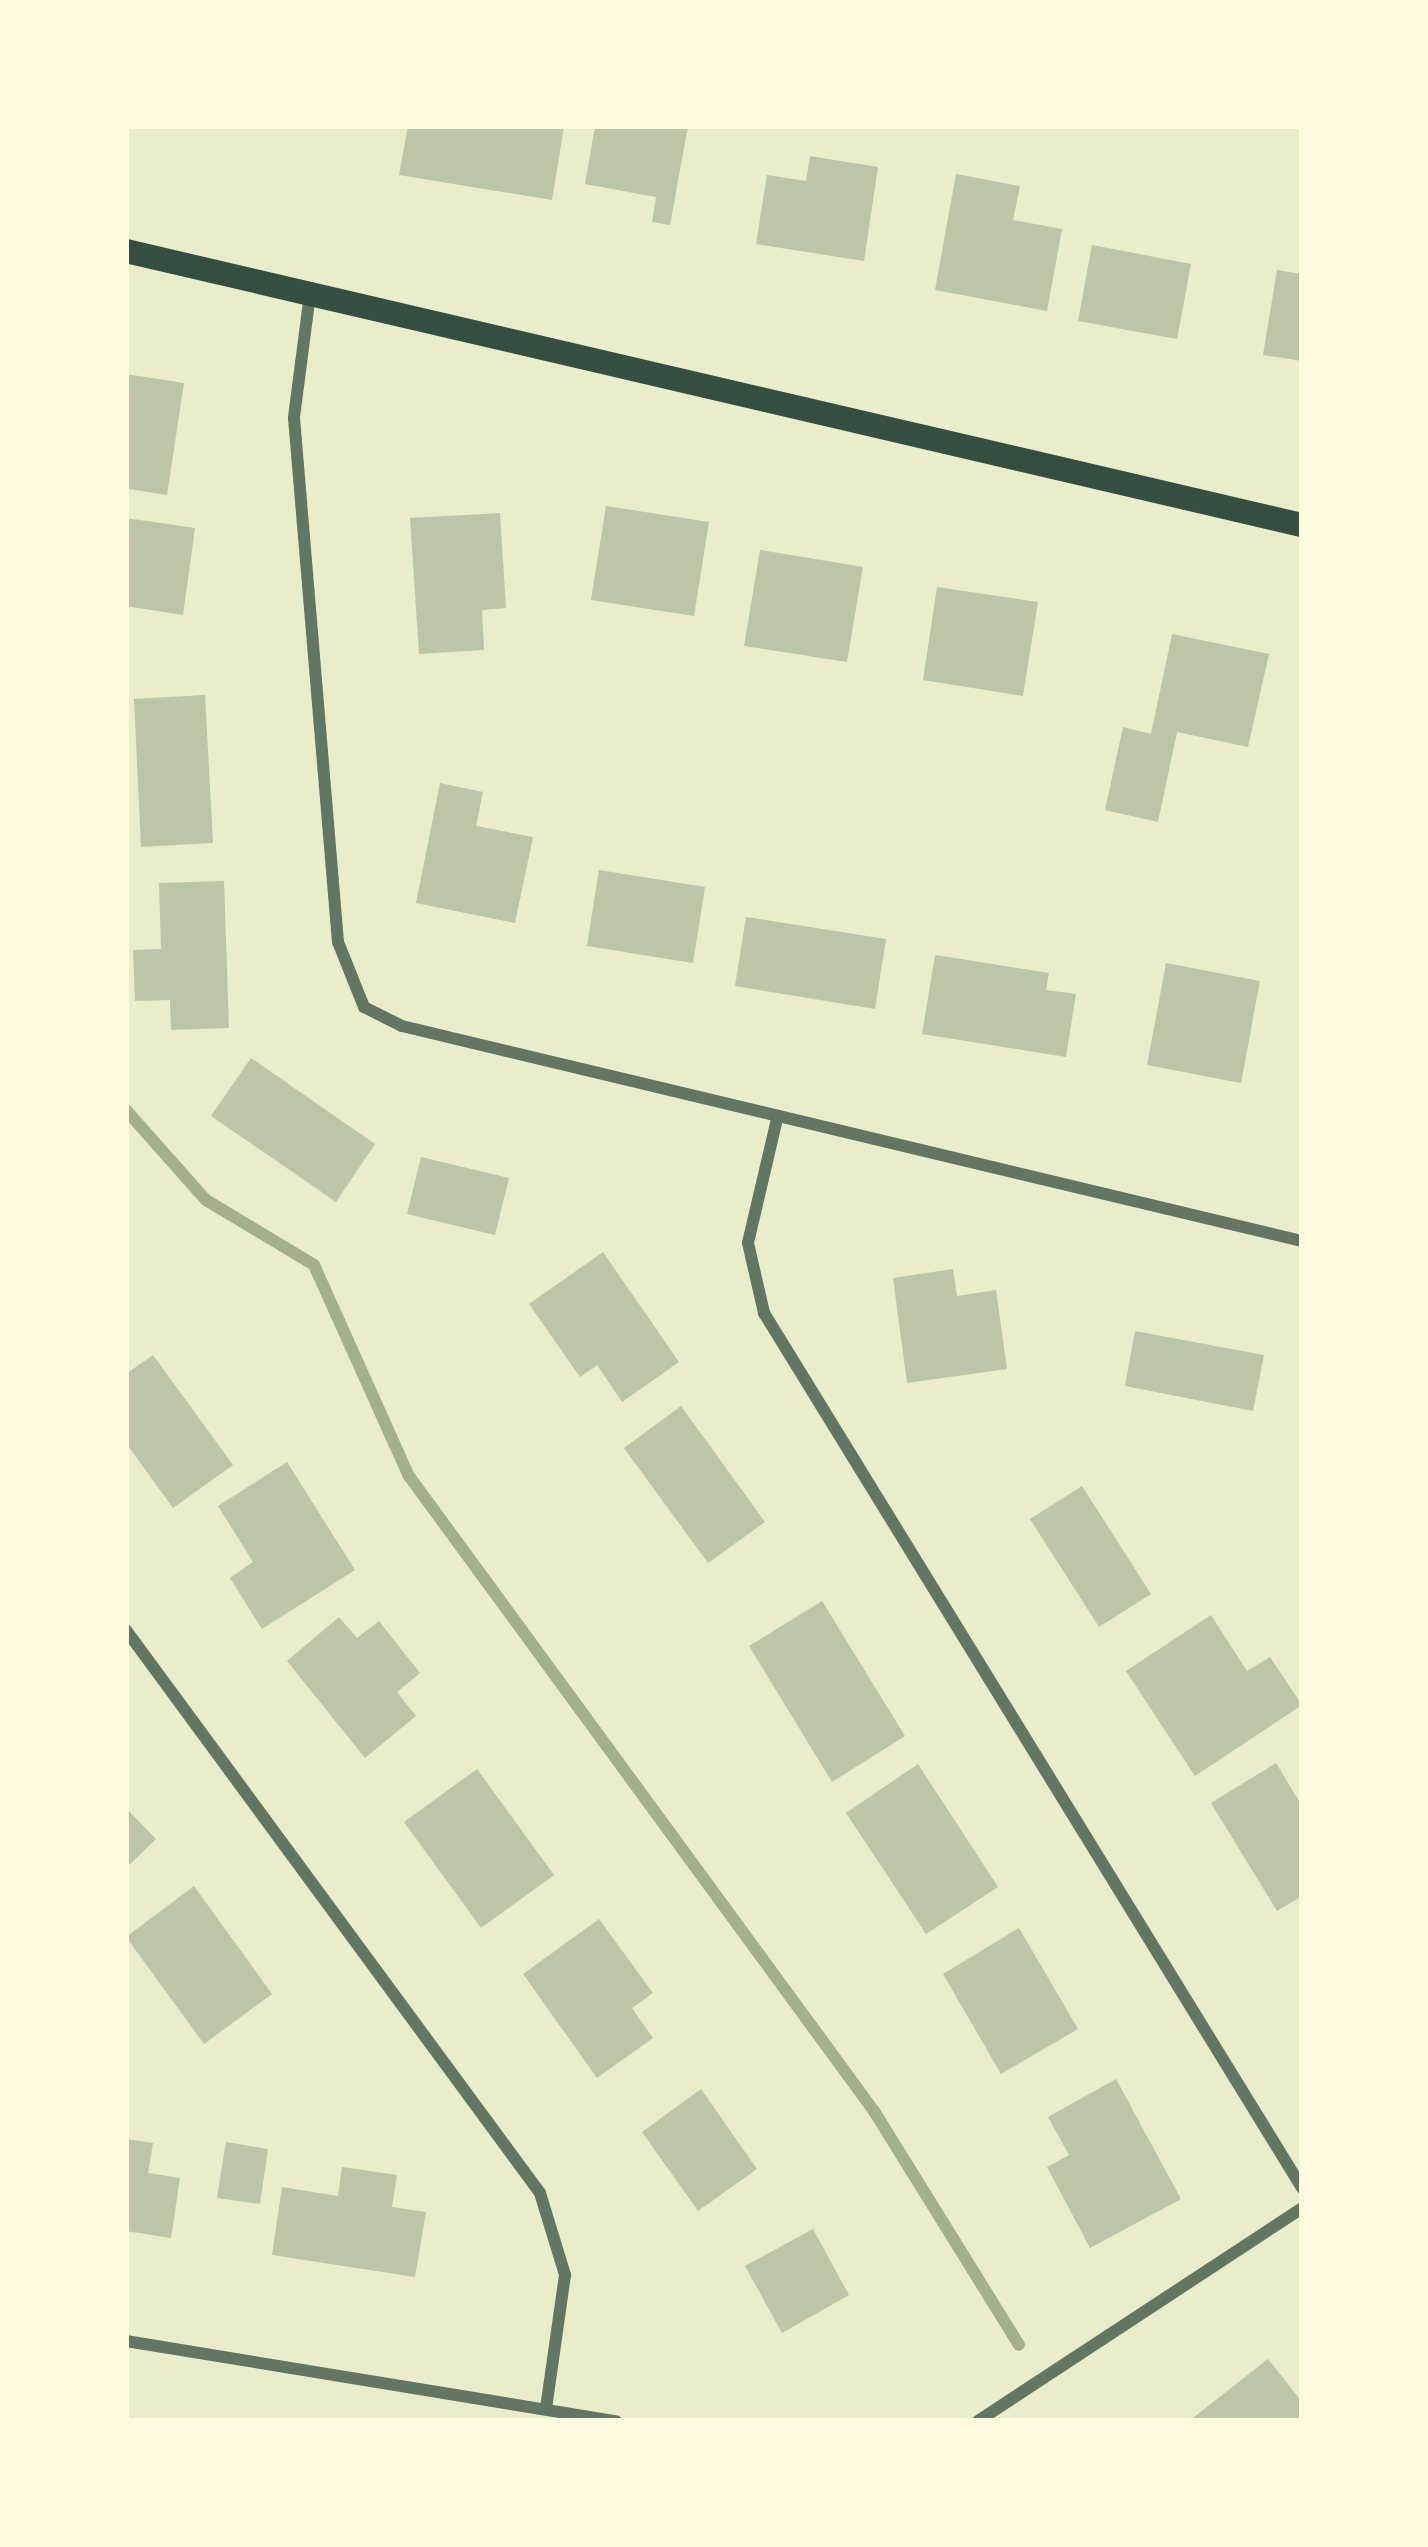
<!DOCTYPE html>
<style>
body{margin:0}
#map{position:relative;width:1428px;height:2547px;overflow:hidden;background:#e9edc9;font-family:Spectral,serif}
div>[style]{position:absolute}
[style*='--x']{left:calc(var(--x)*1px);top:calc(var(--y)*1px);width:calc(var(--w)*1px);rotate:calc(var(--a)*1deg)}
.stream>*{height:12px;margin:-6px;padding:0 6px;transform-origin:6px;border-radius:6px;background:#a3b18a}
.building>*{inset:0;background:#bcc5a7}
.minor>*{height:12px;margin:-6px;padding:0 6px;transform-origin:6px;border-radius:6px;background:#617663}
.secondary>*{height:24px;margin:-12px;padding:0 12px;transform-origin:12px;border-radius:12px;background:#344e41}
span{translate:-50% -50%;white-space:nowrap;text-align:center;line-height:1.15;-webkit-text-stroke:12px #fefae0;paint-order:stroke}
.frame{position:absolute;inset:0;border:129px solid #fefae0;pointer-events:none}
</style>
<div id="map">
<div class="stream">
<div style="--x:126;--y:1110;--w:120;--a:48.4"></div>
<div style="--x:206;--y:1200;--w:126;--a:31"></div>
<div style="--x:314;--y:1265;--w:231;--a:65.8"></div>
<div style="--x:409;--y:1476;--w:787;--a:53.79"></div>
<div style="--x:874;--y:2111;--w:275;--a:58.2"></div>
</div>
<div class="building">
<div style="clip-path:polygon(408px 126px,564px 126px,552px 200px,399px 175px)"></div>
<div style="clip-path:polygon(595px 126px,688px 126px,670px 225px,652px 222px,656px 197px,585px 184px)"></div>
<div style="clip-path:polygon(810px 156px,878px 167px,864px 261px,756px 244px,767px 175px,806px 181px)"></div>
<div style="clip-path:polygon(956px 174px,1020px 186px,1013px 220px,1062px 229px,1047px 311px,935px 290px)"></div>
<div style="clip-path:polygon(1092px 245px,1191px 264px,1177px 339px,1078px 321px)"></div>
<div style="clip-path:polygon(1277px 270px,1302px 274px,1302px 361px,1263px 355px)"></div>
<div style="clip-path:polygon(126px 374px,184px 383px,167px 495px,129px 489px)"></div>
<div style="clip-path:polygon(606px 506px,709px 522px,694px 616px,591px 600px)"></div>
<div style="clip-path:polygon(500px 513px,506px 608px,482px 610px,484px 650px,419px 654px,410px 518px)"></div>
<div style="clip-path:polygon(126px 518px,195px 528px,183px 615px,126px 606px)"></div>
<div style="clip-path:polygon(760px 550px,863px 567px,847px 662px,744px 646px)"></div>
<div style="clip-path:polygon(937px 587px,1038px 602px,1023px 696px,923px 680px)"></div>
<div style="clip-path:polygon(1172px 634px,1269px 654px,1248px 747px,1177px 732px,1158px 822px,1105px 810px,1123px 727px,1151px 734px)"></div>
<div style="clip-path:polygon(205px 695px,213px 843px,141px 847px,134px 699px)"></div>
<div style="clip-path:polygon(440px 783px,483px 792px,476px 826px,533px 837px,515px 923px,416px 903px)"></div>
<div style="clip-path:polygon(599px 870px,705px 887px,693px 963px,587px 946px)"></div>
<div style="clip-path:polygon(224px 881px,229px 1028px,171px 1030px,170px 1000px,135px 1001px,133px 950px,161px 949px,159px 883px)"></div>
<div style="clip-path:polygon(746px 917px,886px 939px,875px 1009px,735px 986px)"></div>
<div style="clip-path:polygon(935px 955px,1049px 973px,1046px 990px,1076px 994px,1066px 1057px,922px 1034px)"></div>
<div style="clip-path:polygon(1166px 963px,1260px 981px,1241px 1083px,1147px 1065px)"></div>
<div style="clip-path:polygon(251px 1058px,375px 1144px,336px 1202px,211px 1116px)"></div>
<div style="clip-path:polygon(421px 1157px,509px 1178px,495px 1235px,407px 1214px)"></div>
<div style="clip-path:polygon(603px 1252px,679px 1362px,622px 1402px,597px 1365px,580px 1377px,529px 1304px)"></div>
<div style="clip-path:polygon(953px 1269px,957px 1296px,996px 1290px,1007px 1369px,907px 1383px,893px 1278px)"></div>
<div style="clip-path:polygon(1135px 1331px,1264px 1355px,1253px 1411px,1125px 1386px)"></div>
<div style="clip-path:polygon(153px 1355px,233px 1465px,173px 1508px,126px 1443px,126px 1374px)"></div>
<div style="clip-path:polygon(681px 1406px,765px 1522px,708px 1563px,624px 1448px)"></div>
<div style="clip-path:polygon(287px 1462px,355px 1570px,262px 1629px,230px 1578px,253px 1562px,218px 1506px)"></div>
<div style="clip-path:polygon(1082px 1486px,1151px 1594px,1099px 1627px,1030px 1519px)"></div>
<div style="clip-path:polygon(822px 1601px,905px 1736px,832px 1782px,749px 1646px)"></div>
<div style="clip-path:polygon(1211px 1615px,1247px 1671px,1270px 1657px,1302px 1705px,1195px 1776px,1126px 1671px)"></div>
<div style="clip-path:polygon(339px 1617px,357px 1638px,379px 1621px,420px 1673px,397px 1692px,416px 1716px,365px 1758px,287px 1661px)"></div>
<div style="clip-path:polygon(1276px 1763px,1302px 1806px,1302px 1896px,1277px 1911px,1211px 1803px)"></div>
<div style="clip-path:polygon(918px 1764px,998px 1887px,926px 1934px,846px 1813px)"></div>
<div style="clip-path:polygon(477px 1769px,554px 1875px,481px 1928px,404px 1822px)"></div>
<div style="clip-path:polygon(126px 1808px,156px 1839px,126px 1868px)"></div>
<div style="clip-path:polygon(194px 1886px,272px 1994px,204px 2044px,126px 1937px)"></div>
<div style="clip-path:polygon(599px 1919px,653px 1993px,632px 2008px,653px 2038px,597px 2078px,523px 1974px)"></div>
<div style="clip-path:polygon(1019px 1928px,1078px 2029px,1001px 2074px,943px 1974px)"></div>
<div style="clip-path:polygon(1116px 2079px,1181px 2199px,1090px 2248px,1047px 2167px,1069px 2155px,1048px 2117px)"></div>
<div style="clip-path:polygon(701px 2089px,757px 2169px,698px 2211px,642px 2132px)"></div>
<div style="clip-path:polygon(126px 2139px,153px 2143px,148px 2173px,180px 2178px,171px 2238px,126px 2231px)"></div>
<div style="clip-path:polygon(226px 2142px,268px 2149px,260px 2204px,217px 2198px)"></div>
<div style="clip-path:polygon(342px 2167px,397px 2175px,392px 2207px,426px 2212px,415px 2277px,272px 2255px,282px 2187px,338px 2196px)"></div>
<div style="clip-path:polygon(813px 2229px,849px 2295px,782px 2333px,745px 2266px)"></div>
<div style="clip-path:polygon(1268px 2359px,1302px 2402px,1302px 2421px,1189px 2421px)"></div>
</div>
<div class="minor">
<div style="--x:310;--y:294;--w:125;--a:97.4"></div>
<div style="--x:294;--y:418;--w:526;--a:85.2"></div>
<div style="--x:338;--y:942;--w:70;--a:68.2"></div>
<div style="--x:364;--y:1007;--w:42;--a:26.6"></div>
<div style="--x:402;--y:1026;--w:925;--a:13.44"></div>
<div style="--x:777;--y:1119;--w:127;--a:103.2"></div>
<div style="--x:748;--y:1243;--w:72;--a:77.1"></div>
<div style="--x:764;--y:1313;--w:1027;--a:58.41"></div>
<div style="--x:126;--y:1630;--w:699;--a:53.67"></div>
<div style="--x:540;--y:2193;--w:86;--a:73"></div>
<div style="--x:565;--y:2275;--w:135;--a:98.1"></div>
<div style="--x:126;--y:2341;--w:497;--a:9.3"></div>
<div style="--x:978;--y:2421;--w:388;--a:-33.3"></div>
</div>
<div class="secondary">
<div style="--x:126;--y:251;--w:1207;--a:13.12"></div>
</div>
<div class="frame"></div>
</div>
